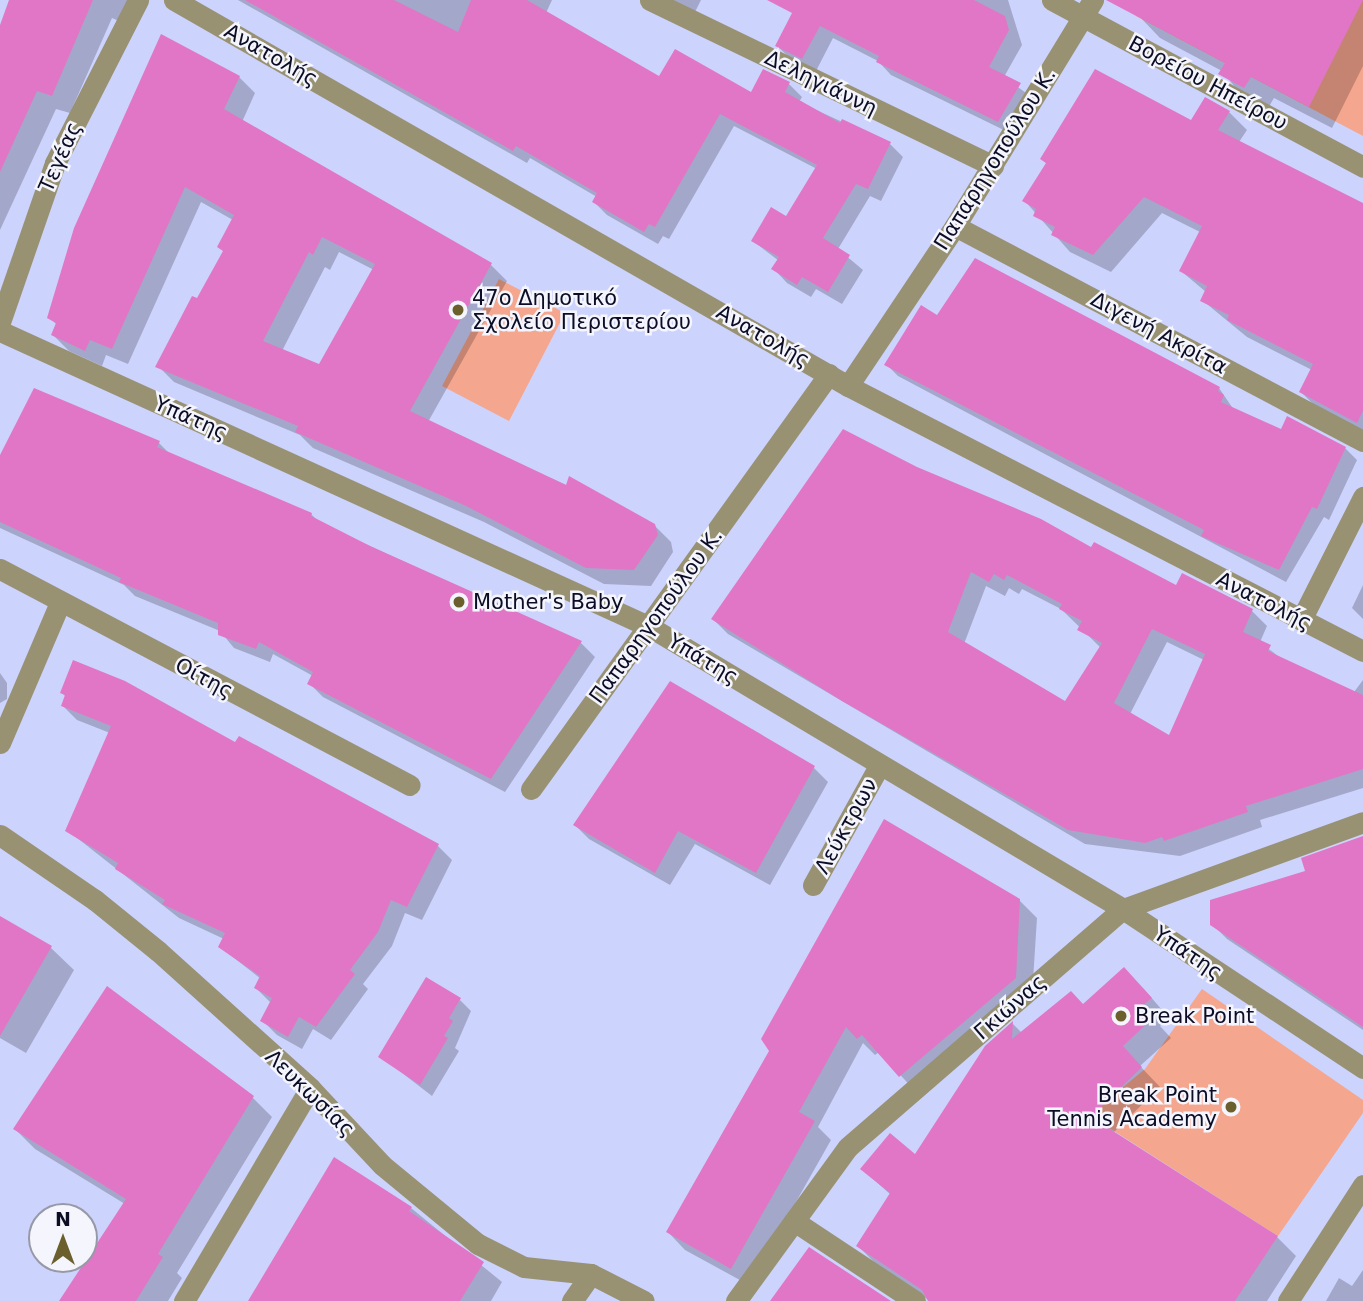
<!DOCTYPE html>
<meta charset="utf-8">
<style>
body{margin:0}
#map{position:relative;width:1363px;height:1301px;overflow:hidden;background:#ccd3fd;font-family:"DejaVu Sans",sans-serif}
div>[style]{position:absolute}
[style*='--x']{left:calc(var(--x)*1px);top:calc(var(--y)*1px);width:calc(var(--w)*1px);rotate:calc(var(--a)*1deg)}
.green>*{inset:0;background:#f5a68e}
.shadow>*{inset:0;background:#0003}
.building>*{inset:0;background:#e276c6}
.street>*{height:21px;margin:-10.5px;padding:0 10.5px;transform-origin:10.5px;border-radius:10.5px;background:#989273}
.dots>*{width:19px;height:19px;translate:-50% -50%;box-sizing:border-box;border:4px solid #f5f6fd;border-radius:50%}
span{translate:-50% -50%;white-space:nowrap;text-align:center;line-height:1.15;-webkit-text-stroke:5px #f5f6fd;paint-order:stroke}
.street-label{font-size:21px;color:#0c0d25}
.poi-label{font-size:21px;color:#0c0d25}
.left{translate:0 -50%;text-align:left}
.right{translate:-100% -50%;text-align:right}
.north{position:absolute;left:28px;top:1203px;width:70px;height:70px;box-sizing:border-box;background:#f5f6fd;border:2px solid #9899a7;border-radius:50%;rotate:0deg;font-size:19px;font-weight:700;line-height:28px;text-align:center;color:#0c0d25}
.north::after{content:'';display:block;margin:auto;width:24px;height:32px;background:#6b602d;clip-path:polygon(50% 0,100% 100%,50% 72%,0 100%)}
</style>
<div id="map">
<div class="green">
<div style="clip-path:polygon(1144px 0,1363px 0,1363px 136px,1136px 16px)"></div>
<div style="clip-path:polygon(499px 279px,565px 313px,509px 421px,442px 386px)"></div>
<div style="clip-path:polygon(1202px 989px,1363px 1100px,1363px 1113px,1278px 1236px,1089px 1115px,1145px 1069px)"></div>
</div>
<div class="shadow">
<div style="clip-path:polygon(40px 0,132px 0,121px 22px,112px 18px,70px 113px,56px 109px,0 230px,0 30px)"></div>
<div style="clip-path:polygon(238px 0,552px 0,546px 13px,660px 78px,752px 94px,789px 84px,802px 97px,799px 102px,890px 144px,903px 157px,881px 201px,870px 196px,838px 249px,863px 270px,842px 304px,816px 289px,811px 297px,787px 283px,774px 269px,779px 261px,753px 241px,786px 219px,817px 169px,734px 126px,669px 239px,663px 236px,658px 244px,607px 215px,594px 202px,597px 197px,530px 158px,527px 163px)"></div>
<div style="clip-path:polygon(657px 0,701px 0,695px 12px)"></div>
<div style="clip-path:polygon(801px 0,1008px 0,1022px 45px,1004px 77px,1033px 98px,1012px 134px,891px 75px,878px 61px,833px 38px,816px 71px,791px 59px,777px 46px)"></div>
<div style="clip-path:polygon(1146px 0,1363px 0,1363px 66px,1332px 128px,1274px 98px,1267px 110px,1243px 97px,1222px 71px,1160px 38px,1138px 15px)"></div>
<div style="clip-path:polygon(evenodd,239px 77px,255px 93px,242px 122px,491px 265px,507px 281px,428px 422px,654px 525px,671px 542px,673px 552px,651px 586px,604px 584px,484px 522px,313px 448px,300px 435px,174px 382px,158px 366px,225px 252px,233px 220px,201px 202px,128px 364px,106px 355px,102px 366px,69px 351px,53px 335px,57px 325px,49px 317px,239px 77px,339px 252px,374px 270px,320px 367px,282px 351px,325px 267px,330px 270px,339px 252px)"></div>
<div style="clip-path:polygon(1229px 112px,1247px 130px,1239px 142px,1363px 205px,1363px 433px,1319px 410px,1301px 392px,1312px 370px,1247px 337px,1202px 300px,1206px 292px,1181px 271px,1200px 232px,1162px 213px,1111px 272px,1070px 252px,1024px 200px,1047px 164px,1042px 159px)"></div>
<div style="clip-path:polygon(937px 317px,1219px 388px,1234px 410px,1281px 431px,1345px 448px,1357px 460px,1329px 520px,1324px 517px,1286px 582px,898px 376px,886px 364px)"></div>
<div style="clip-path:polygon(159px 443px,171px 455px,311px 514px,320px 523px,581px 643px,595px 657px,505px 792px,323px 697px,309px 683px,313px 676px,273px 654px,270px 662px,234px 648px,220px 631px,135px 596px,124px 585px,0 528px,0 464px)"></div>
<div style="clip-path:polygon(evenodd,916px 468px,1177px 587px,1252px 611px,1267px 626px,1260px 642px,1283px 660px,1354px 692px,1363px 680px,1363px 788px,1260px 820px,1262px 827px,1180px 856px,1085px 844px,728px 634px,713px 619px,916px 468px,986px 586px,1005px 596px,1009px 588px,1019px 594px,1022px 589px,1061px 609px,1101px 648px,1066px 704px,964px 644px,986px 586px,916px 468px,1167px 642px,1204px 660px,1170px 737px,1130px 714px,1167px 642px)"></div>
<div style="clip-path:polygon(1363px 585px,1363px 619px,1352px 608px)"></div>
<div style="clip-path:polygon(0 673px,7px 683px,7px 699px,0 703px)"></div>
<div style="clip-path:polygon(62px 693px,235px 744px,438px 846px,452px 860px,422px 920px,405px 913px,392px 946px,363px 984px,368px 989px,331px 1040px,313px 1029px,302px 1049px,277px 1035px,263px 1021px,271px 1003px,256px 988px,261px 979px,220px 947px,224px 939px,179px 918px,67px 830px,110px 733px,77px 720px,63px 706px,66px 697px)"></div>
<div style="clip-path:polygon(814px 768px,828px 782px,770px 885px,695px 844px,670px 885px,589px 839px,575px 825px)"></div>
<div style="clip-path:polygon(1363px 839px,1363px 1030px,1227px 939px,1212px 924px)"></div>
<div style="clip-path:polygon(1019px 900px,1037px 918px,1032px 996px,917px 1093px,879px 1052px,875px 1055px,863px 1043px,818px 1127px,831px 1140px,749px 1285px,685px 1250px,668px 1232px,771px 1050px)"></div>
<div style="clip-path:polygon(0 918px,51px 948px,74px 970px,26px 1053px,0 1038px)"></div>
<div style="clip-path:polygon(1143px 988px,1169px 1018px,1160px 1026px,1171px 1038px,1140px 1066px,1160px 1087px,1113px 1133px,1277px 1237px,1296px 1256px,1267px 1301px,930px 1301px,877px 1265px,858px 1246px,891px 1195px,862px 1169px,915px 1156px,986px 1047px,1013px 1024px,1022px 1033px,1084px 1006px)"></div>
<div style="clip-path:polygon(460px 1000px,471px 1011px,455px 1048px,459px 1051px,432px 1096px,380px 1056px)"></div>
<div style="clip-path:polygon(252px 1097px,272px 1117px,177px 1273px,182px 1278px,168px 1301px,62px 1301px,125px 1204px,35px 1149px,15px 1129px)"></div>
<div style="clip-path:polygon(411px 1208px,502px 1282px,491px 1301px,250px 1301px)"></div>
<div style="clip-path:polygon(1363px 1270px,1363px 1301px,1326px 1301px,1339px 1278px,1352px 1286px)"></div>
</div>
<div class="building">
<div style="clip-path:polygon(9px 0,93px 0,52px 96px,37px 91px,0 172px,0 25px)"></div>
<div style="clip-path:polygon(245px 0,394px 0,458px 32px,471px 0,527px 0,659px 76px,675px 49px,751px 92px,763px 69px,790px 82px,785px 92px,840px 123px,842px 119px,891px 142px,868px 189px,856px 184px,823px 238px,850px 255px,828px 292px,802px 277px,797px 285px,771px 269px,779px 257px,751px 241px,771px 207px,786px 216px,817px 165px,720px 114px,655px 227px,649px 224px,644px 232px,592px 202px,597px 193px,516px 146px,513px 151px)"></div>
<div style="clip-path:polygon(767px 0,974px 0,1005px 16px,1009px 30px,989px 67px,1021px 83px,998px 122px,876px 62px,879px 56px,820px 26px,802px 59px,775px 46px,792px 13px)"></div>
<div style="clip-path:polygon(1106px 0,1363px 0,1309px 107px,1251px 77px,1244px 88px,1218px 74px,1225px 63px)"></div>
<div style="clip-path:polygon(evenodd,161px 34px,240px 76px,224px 109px,492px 263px,410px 411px,566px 485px,569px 476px,655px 524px,658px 535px,634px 570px,586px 568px,466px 506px,295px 432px,298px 426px,155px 367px,192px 296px,197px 298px,223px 251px,217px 247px,234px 215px,185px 187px,112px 349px,90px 340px,85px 351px,51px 335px,56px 323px,47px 318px,74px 228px,161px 34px,322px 237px,375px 264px,319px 364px,263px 341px,309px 252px,313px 255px,322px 237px)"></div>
<div style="clip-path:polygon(1095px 69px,1191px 120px,1205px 97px,1230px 111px,1218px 130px,1363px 203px,1363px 411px,1357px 423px,1299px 392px,1313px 364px,1227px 320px,1229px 315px,1200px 301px,1207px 286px,1179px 271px,1202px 226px,1144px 197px,1093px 255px,1051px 235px,1055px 227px,1033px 216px,1036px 209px,1022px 201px,1046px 163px,1040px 159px)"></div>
<div style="clip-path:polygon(975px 258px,1220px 387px,1218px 391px,1224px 395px,1221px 402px,1281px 429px,1287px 416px,1346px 447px,1317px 509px,1312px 507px,1279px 570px,1201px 536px,1204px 530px,884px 365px,921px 305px,937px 315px)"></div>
<div style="clip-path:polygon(34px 388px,160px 441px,157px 447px,312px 513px,311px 516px,370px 546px,582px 641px,491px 779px,307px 684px,313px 672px,259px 642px,256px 649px,218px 635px,218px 623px,119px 582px,121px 578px,0 522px,0 455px)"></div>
<div style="clip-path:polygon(evenodd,843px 429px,917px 467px,1041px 519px,1091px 547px,1094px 542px,1176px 585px,1182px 573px,1253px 609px,1243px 632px,1271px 645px,1268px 651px,1363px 695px,1363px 769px,1246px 806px,1248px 812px,1164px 841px,1162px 837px,1145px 843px,1068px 830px,842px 701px,711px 619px,843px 429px,971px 572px,989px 582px,994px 574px,1004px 580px,1007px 575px,1062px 604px,1059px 609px,1082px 621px,1077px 630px,1102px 643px,1065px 701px,948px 632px,971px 572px,843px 429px,1152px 629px,1205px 654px,1169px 735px,1114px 703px,1152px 629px)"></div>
<div style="clip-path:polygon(73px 660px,125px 681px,235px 742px,239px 736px,439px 844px,407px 907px,391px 900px,378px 932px,350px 970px,355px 974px,316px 1027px,299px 1017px,288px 1037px,260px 1021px,272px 998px,254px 988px,260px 976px,218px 947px,225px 933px,162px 904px,165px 900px,115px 869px,118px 863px,65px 831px,111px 726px,61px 706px,65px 695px,60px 693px)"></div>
<div style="clip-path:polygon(670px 681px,815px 766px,756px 873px,678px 831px,655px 873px,573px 825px)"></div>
<div style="clip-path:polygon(884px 819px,1020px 899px,1016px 978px,899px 1077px,862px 1035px,857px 1039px,846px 1027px,799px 1112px,815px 1121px,731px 1269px,666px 1232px,769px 1051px,761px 1039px)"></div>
<div style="clip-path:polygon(1363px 836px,1363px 1027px,1210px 925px,1210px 900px,1305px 871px,1301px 858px)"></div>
<div style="clip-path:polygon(0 916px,52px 946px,0 1036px)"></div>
<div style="clip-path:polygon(1124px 967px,1152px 998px,1142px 1006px,1153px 1018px,1123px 1046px,1142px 1067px,1091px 1117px,1278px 1236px,1235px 1301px,928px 1301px,922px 1290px,856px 1246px,890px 1193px,860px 1169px,890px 1133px,915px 1154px,985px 1046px,1013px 1021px,1012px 1039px,1071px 991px,1083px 1004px)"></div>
<div style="clip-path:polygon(426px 977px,461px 998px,449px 1018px,453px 1021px,444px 1036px,448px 1038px,420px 1085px,378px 1057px)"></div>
<div style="clip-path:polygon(107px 986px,254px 1096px,158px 1254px,163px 1257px,136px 1301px,59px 1301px,126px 1199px,13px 1129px)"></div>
<div style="clip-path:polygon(334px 1157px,412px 1207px,409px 1211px,484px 1262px,460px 1301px,248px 1301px)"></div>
<div style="clip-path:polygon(809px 1247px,815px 1251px,891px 1301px,770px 1301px)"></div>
</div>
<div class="street">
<div style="--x:174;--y:0;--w:777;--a:29.8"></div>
<div style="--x:848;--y:386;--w:579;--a:27.23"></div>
<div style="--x:650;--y:0;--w:381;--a:25.8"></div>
<div style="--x:1052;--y:0;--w:353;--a:28.2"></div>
<div style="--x:955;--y:226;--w:461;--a:27.8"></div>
<div style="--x:0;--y:322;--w:168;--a:-70.9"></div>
<div style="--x:55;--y:163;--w:183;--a:-63"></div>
<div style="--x:0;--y:331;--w:714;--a:24.48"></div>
<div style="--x:650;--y:627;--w:551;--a:30.8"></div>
<div style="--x:1123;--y:909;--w:288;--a:33.5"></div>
<div style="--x:848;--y:386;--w:192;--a:-56.2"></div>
<div style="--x:955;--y:226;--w:265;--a:-58.6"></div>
<div style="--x:0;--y:569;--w:463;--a:27.8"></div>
<div style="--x:1301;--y:620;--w:138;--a:-63.2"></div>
<div style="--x:0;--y:743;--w:153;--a:-66.9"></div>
<div style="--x:531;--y:789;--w:511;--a:-54.32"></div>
<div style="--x:0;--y:835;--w:115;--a:34.4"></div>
<div style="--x:95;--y:900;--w:81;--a:39"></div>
<div style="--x:158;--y:951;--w:205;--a:42"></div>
<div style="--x:310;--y:1088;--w:105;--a:46.9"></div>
<div style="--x:382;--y:1165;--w:124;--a:39.5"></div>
<div style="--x:478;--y:1244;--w:51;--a:26.6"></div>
<div style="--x:524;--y:1267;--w:67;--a:6"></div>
<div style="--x:591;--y:1274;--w:59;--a:27"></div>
<div style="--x:813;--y:885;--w:136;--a:-61"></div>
<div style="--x:794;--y:1221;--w:145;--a:33.5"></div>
<div style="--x:184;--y:1301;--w:247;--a:-59.4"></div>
<div style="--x:572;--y:1301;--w:33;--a:-55"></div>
<div style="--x:736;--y:1301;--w:190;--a:-54"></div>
<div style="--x:848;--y:1147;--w:364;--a:-40.9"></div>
<div style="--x:1123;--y:909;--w:255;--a:-19.9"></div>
<div style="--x:1288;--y:1301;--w:138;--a:-57.1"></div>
</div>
<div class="dots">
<div style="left:458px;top:310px;background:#6b602d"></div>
<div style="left:459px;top:602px;background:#6b602d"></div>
<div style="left:1121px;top:1016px;background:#6b602d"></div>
<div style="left:1231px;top:1107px;background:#6b602d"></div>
</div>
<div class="street-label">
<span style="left:271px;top:55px;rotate:30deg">Ανατολής</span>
<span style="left:821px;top:83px;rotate:26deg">Δεληγιάννη</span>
<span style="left:1208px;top:83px;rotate:28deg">Βορείου Ηπείρου</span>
<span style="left:60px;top:157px;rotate:-66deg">Τεγέας</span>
<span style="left:995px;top:159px;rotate:-58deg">Παπαρηγοπούλου Κ.</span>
<span style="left:1159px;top:333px;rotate:28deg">Διγενή Ακρίτα</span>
<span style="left:763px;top:336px;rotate:30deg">Ανατολής</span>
<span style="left:191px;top:418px;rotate:24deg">Υπάτης</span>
<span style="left:1264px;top:601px;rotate:27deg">Ανατολής</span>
<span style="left:656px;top:616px;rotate:-54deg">Παπαρηγοπούλου Κ.</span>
<span style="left:703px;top:659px;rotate:31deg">Υπάτης</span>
<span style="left:204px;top:678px;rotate:28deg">Οίτης</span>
<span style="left:846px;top:826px;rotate:-61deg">Λεύκτρων</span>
<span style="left:1188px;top:953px;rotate:34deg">Υπάτης</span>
<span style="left:1010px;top:1007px;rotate:-41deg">Γκιώνας</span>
<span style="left:310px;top:1093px;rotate:44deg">Λευκωσίας</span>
</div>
<div class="poi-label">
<span class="left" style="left:472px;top:310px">47ο Δημοτικό<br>Σχολείο Περιστερίου</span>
<span class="left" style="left:473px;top:602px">Mother's Baby</span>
<span class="left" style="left:1135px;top:1016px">Break Point</span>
<span class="right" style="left:1217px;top:1107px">Break Point<br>Tennis Academy</span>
</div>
<div class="north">N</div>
</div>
